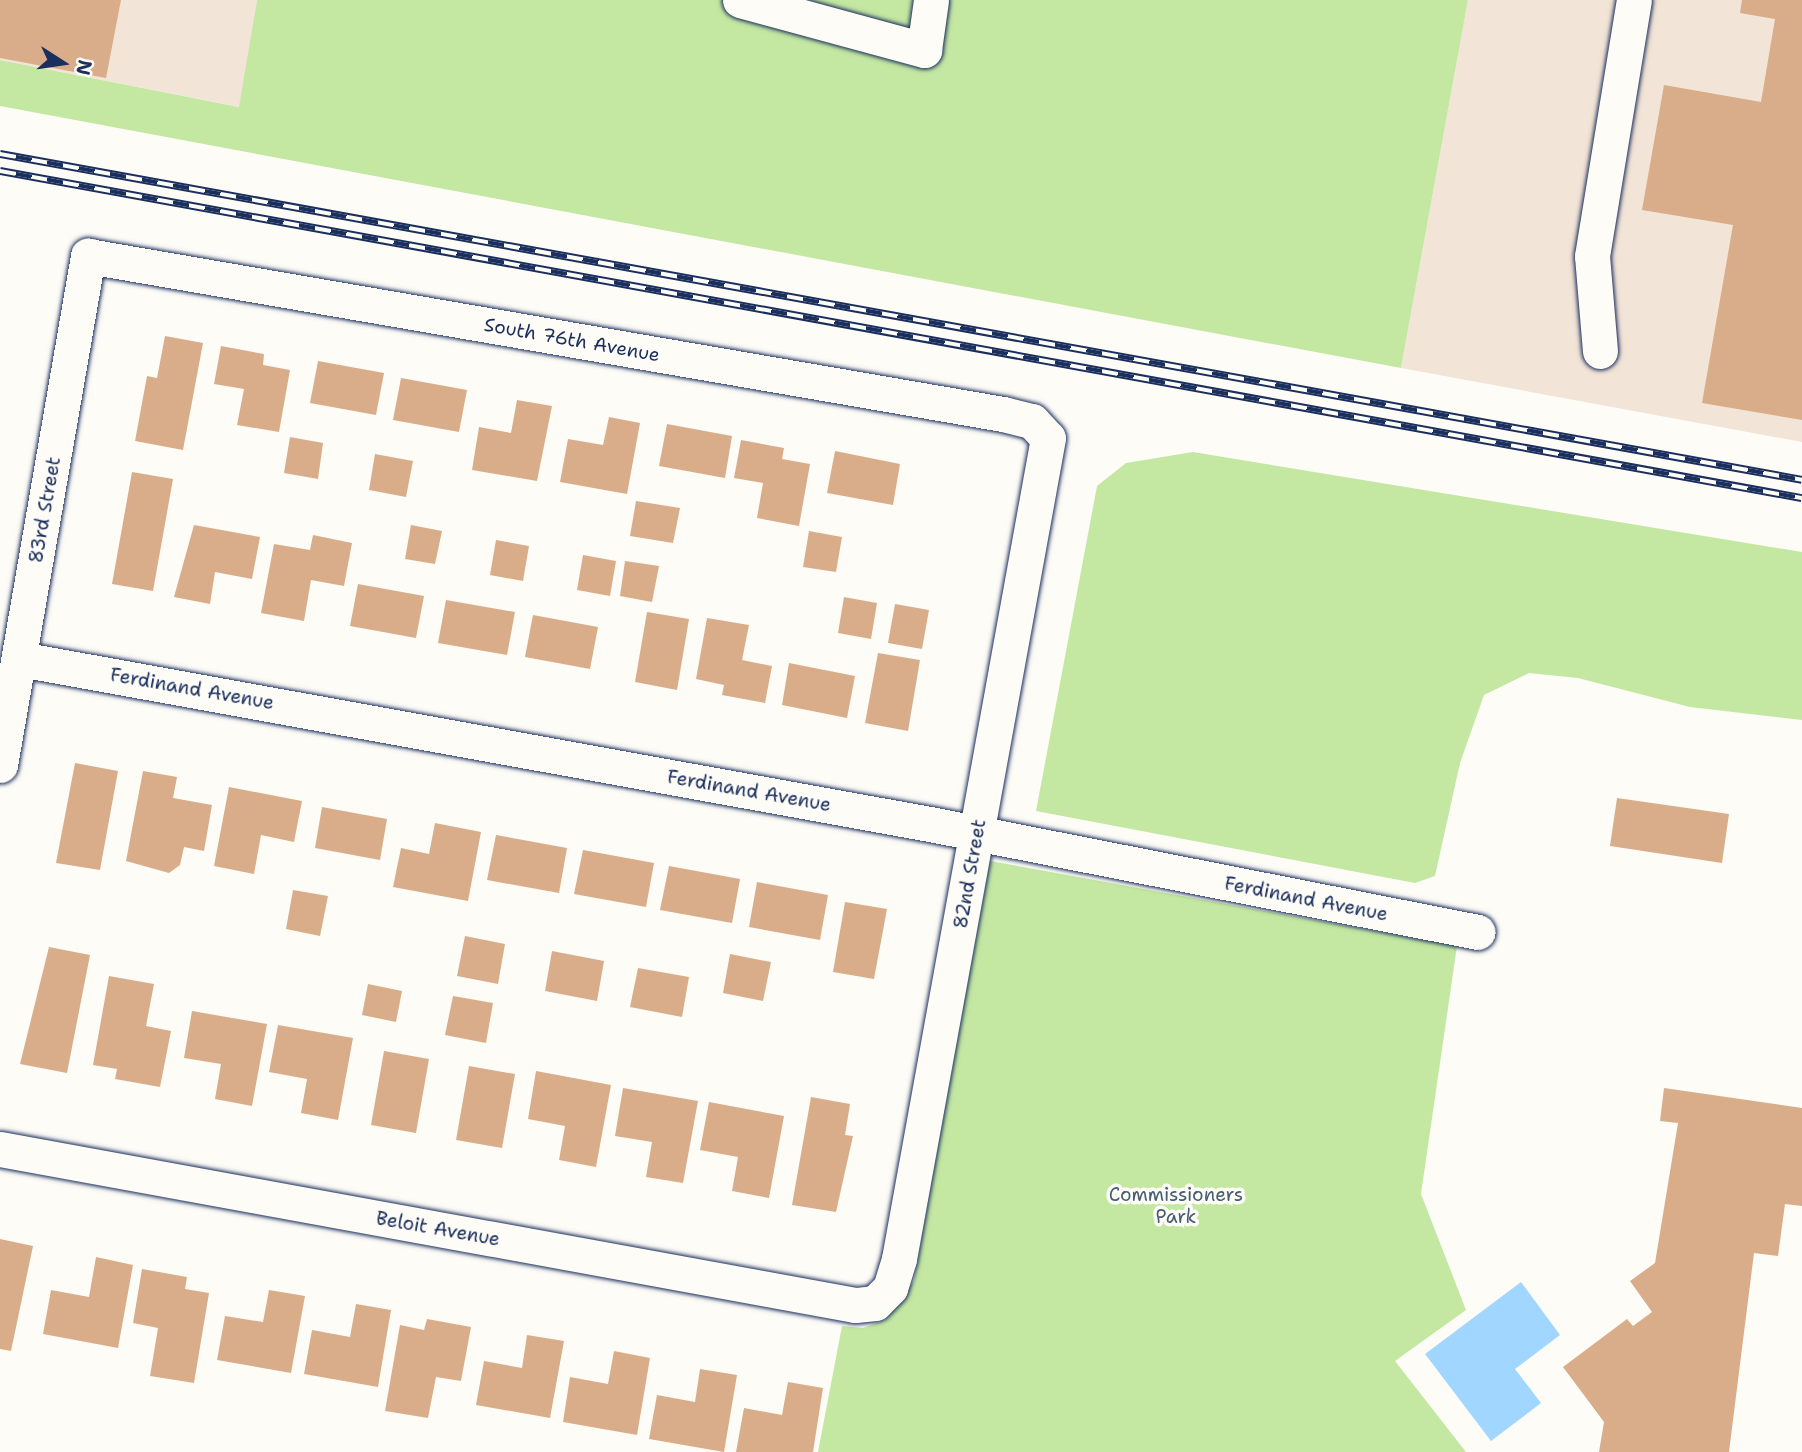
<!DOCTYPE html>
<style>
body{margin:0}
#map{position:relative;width:1802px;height:1452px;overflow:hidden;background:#fdfcf7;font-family:"Shantell Sans",sans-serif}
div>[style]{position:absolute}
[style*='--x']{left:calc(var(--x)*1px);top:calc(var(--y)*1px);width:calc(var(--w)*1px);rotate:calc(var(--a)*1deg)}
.built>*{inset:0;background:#f2e4d6}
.green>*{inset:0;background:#c4e8a2}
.water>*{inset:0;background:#a0d6ff}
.building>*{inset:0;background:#d9ad8a}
.roads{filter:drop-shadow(0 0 2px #1b2f5e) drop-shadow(0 0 2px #1b2f5e)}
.minor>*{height:35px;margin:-17.5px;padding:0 17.5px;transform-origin:17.5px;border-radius:17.5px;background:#fdfcf7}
.rail>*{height:8px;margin-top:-4px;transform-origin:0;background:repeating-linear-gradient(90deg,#fdfcf7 0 16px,#1b2f5e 0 32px);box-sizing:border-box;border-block:2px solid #1b2f5e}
span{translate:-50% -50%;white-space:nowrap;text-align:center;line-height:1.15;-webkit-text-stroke:7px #fdfcf7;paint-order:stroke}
.street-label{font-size:19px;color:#1b2f5e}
.park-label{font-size:19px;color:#455d6f}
.north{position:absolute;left:28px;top:28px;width:70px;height:70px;-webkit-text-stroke:5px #fdfcf7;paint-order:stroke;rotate:102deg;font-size:19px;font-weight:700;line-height:28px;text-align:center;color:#1b2f5e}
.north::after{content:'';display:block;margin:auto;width:24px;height:32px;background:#1b2f5e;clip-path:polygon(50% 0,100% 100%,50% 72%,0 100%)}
</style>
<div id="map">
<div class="built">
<div style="clip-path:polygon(0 0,257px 0,240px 107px,0 60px)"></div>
<div style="clip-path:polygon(1468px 0,1802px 0,1802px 442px,1401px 368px)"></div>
</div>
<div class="green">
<div style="clip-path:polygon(257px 0,1468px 0,1401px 368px,0 106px,0 60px,239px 107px)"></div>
<div style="clip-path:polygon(1193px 452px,1802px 552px,1802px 720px,1690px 707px,1578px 678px,1529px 673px,1484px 695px,1460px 763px,1435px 876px,1415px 883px,1036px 811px,1097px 486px,1126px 463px)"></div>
<div style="clip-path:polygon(990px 861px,1457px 946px,1421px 1194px,1466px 1310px,1395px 1361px,1466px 1452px,818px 1452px,842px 1326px,863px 1328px,885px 1320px,914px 1281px)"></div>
</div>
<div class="water">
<div style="clip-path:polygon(1521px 1282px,1560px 1335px,1515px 1369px,1541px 1403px,1491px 1441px,1425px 1354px)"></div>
</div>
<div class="building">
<div style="clip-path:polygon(0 0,121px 0,106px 78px,0 58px)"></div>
<div style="clip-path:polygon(1742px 0,1802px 0,1802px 420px,1702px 403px,1733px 225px,1642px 210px,1664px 85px,1761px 102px,1775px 19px,1740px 13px)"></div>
<div style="clip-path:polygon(165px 336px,203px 343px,183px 450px,135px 441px,147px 376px,157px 378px)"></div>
<div style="clip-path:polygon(221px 346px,264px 354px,263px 365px,290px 370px,279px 432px,237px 425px,244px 389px,214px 384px)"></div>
<div style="clip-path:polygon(318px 361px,384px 373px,376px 415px,310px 403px)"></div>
<div style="clip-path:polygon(401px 378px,467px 390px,459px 432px,393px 420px)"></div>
<div style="clip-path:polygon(517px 400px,552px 406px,537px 481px,472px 470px,479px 427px,511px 433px)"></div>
<div style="clip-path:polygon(609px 417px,640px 423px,627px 494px,560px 482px,568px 439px,603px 445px)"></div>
<div style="clip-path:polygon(667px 424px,732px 436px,725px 478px,659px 466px)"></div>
<div style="clip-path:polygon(290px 437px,323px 443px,318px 479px,284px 473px)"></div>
<div style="clip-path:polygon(741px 440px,784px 448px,782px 459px,810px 464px,799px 526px,757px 518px,763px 483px,734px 478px)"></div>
<div style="clip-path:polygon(835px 451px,900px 464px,893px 505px,827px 493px)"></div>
<div style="clip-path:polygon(375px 454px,413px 461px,406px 497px,369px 490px)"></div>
<div style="clip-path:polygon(132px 472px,173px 479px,153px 591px,112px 584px)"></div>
<div style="clip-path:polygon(636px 501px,680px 508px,673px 543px,630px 536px)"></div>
<div style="clip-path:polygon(194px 525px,260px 537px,252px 579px,215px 572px,210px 604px,174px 597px)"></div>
<div style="clip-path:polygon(411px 525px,442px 531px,435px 564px,405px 559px)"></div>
<div style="clip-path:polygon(809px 531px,842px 537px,836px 572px,803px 567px)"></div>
<div style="clip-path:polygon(313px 535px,352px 543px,344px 586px,311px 580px,304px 621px,261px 613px,274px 544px,310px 550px)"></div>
<div style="clip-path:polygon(496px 540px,529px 546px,523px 581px,490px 575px)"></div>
<div style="clip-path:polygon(583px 555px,616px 561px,610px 596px,577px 590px)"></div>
<div style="clip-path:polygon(625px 561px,659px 566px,652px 602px,620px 596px)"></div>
<div style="clip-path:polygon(358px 584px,424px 596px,416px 638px,350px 626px)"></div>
<div style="clip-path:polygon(844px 597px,877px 603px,871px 639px,838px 633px)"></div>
<div style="clip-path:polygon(446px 600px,515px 612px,507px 655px,438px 643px)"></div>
<div style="clip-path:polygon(895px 604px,929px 610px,922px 649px,888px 643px)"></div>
<div style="clip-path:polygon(647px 612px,689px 619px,677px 690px,635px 682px)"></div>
<div style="clip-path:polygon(533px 615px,598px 627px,590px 669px,525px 657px)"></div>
<div style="clip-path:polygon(707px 618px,749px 625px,742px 660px,772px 666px,765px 703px,722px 695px,724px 685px,696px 679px)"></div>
<div style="clip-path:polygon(878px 653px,920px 660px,908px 731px,865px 723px)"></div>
<div style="clip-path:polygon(789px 663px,855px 676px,847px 718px,782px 705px)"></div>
<div style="clip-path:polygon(75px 763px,118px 771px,100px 870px,56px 863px)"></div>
<div style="clip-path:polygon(143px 771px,177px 777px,173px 798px,212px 805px,204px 851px,184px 847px,180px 865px,169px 873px,126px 861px)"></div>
<div style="clip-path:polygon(229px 787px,302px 801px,294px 842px,261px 835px,254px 874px,214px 866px)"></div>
<div style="clip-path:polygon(1617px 798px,1729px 814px,1722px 863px,1610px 846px)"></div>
<div style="clip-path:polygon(322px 807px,387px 819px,380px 860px,315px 848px)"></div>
<div style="clip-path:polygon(435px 823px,481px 832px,468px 901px,393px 887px,401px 848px,429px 854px)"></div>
<div style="clip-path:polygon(496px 835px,567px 848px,559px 893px,487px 880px)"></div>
<div style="clip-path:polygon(583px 850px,654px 863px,646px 907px,574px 894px)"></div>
<div style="clip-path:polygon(669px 866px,740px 879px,732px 923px,660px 910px)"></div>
<div style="clip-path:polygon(757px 882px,828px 895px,820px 940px,749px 927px)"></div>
<div style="clip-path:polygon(293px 890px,328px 896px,320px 936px,286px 929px)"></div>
<div style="clip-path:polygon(845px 902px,887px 909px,874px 979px,833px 972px)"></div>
<div style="clip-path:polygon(465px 936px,505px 944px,498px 984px,457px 976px)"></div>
<div style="clip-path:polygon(49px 947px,90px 955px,67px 1073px,20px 1064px)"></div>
<div style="clip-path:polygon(552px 951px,604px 961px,597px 1001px,545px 991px)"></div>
<div style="clip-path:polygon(730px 954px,771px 962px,763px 1001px,723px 993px)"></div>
<div style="clip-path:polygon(638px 968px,689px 977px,682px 1017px,630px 1007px)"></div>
<div style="clip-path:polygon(109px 976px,154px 984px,146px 1026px,171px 1031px,160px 1087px,115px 1079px,117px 1069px,93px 1065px)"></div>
<div style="clip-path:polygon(368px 984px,402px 991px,396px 1022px,362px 1015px)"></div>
<div style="clip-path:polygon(453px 996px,493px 1003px,486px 1043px,445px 1035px)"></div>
<div style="clip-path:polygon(192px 1011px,267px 1024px,252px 1106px,215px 1099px,221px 1064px,184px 1058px)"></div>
<div style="clip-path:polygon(278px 1025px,353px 1038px,338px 1120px,301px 1113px,307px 1079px,269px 1072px)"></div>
<div style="clip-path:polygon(384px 1051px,429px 1059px,416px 1133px,371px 1125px)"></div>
<div style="clip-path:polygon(469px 1066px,515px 1074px,502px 1148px,456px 1140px)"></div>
<div style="clip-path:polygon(536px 1071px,611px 1085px,596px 1167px,559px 1160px,565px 1126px,528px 1119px)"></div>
<div style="clip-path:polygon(623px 1088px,698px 1101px,683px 1183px,646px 1177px,652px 1142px,615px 1136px)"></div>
<div style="clip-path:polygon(1664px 1088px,1802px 1108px,1802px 1206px,1785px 1204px,1778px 1256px,1754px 1253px,1729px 1452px,1599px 1452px,1604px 1422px,1563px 1367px,1627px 1319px,1633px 1326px,1652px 1312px,1630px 1281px,1655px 1263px,1678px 1123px,1660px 1121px)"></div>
<div style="clip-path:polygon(811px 1097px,850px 1104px,845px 1135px,853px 1136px,836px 1212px,792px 1205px)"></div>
<div style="clip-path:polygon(709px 1102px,784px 1116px,769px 1198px,732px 1191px,738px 1157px,700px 1150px)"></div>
<div style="clip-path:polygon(0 1239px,33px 1246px,11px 1351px,0 1349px)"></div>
<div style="clip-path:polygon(96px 1257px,133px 1265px,118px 1348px,43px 1334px,51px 1290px,89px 1297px)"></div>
<div style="clip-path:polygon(142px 1269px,187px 1277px,185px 1289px,209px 1293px,194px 1383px,150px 1376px,158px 1328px,133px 1323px)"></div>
<div style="clip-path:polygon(269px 1290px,305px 1296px,291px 1373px,217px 1360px,225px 1316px,263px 1322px)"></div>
<div style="clip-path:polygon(356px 1304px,391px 1310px,378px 1387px,304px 1374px,312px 1330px,350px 1337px)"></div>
<div style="clip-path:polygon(427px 1319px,471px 1327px,461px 1381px,436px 1377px,428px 1418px,385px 1411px,400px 1325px,424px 1330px)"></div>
<div style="clip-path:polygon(527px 1335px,564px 1341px,550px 1418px,476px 1405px,484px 1361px,522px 1368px)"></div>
<div style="clip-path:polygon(614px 1351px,650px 1358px,637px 1435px,563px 1422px,570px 1377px,608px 1384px)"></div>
<div style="clip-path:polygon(700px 1369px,737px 1375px,724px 1452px,649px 1439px,657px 1395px,695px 1402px)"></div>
<div style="clip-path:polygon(788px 1382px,823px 1388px,813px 1452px,736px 1452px,744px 1408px,782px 1415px)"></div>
</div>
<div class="roads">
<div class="minor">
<div style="--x:740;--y:0;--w:191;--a:15.2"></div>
<div style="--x:924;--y:50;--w:50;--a:-82"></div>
<div style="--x:1600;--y:351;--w:95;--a:-94.8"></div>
<div style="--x:1592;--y:256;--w:259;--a:-80.7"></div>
<div style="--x:20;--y:659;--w:930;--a:10.28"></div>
<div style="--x:935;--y:825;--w:553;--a:11.15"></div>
<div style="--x:0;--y:765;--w:517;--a:-80.19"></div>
<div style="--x:88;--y:256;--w:929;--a:9.8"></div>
<div style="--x:1003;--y:414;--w:30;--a:14"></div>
<div style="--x:1032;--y:421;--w:23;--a:47"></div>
<div style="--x:1048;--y:438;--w:834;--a:100.29"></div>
<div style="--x:899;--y:1259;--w:30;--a:107"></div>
<div style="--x:890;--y:1288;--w:21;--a:135"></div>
<div style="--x:875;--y:1303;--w:20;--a:174"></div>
<div style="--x:855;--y:1305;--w:869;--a:-169.66"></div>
</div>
</div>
<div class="rail">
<div style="--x:0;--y:154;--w:1831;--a:10.25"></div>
<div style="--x:0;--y:171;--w:1831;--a:10.29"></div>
</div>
<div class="street-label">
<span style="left:572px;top:340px;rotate:10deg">South 76th Avenue</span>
<span style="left:45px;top:510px;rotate:-80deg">83rd Street</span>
<span style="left:192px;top:689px;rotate:10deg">Ferdinand Avenue</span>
<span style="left:749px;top:791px;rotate:10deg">Ferdinand Avenue</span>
<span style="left:970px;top:874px;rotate:-80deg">82nd Street</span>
<span style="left:1306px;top:899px;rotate:11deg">Ferdinand Avenue</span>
<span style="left:438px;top:1229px;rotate:10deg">Beloit Avenue</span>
</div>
<div class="park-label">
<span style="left:1176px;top:1206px">Commissioners<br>Park</span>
</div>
<div class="north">N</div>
</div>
